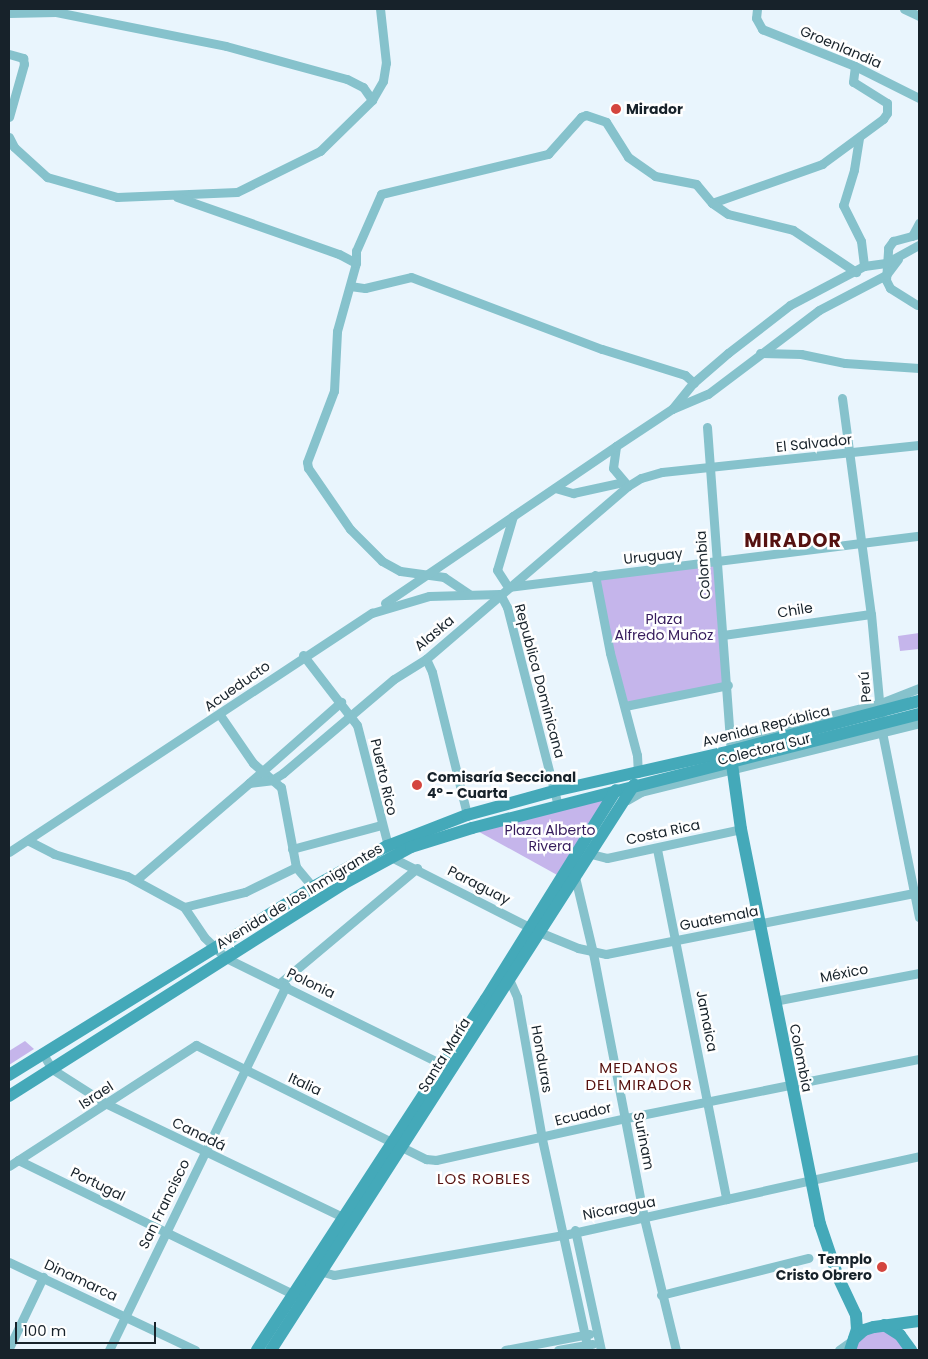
<!DOCTYPE html>
<meta charset="utf-8">
<style>
body{margin:0}
#map{position:relative;width:928px;height:1359px;overflow:hidden;background:#e9f5fd;font-family:Poppins,sans-serif}
div>[style]{position:absolute}
[style*='--x']{left:calc(var(--x)*1px);top:calc(var(--y)*1px);width:calc(var(--w)*1px);rotate:calc(var(--a)*1deg)}
.green>*{inset:0;background:#c5b5eb}
.street>*{height:9px;margin:-4.5px;padding:0 4.5px;transform-origin:4.5px;border-radius:4.5px;background:#86c2cc}
.secondary>*{height:12px;margin:-6px;padding:0 6px;transform-origin:6px;border-radius:6px;background:#44a9b9}
.dots>*{width:14px;height:14px;translate:-50% -50%;box-sizing:border-box;border:2px solid #fff;border-radius:50%}
span{translate:-50% -50%;white-space:nowrap;text-align:center;line-height:1.15;-webkit-text-stroke:5px #fff;paint-order:stroke}
.street-label{font-size:14px;color:#17222a}
.poi-label{font-size:14px;color:#17222a;font-weight:700}
.left{translate:0 -50%;text-align:left}
.right{translate:-100% -50%;text-align:right}
.park-label{font-size:14px;color:#361c5c}
.neighbourhood-label{font-size:15px;color:#561210;letter-spacing:1px}
.district-label{font-size:19px;color:#561210;font-weight:700;letter-spacing:1px}
.frame{position:absolute;inset:0;border:10px solid #17222a;pointer-events:none}
.scale{position:absolute;left:15px;top:1322px;width:141px;height:22px;box-sizing:border-box;border:2px solid #17222a;border-top:0;padding-left:6px;font-size:15px;line-height:18px;white-space:nowrap;color:#17222a;-webkit-text-stroke:4px #fff;paint-order:stroke}
</style>
<div id="map">
<div class="green">
<div style="clip-path:polygon(719px 562px,728px 685px,625px 706px,595px 575px)"></div>
<div style="clip-path:polygon(919px 633px,919px 649px,900px 651px,898px 636px)"></div>
<div style="clip-path:polygon(615px 792px,559px 876px,472px 828px)"></div>
<div style="clip-path:polygon(25px 1041px,34px 1049px,9px 1065px,9px 1051px)"></div>
<div style="clip-path:polygon(884px 1325px,911px 1350px,850px 1350px,854px 1339px)"></div>
</div>
<div class="street">
<div style="--x:757;--y:9;--w:9;--a:96"></div>
<div style="--x:756;--y:18;--w:13;--a:61"></div>
<div style="--x:762;--y:29;--w:100;--a:21.7"></div>
<div style="--x:855;--y:66;--w:72;--a:26.6"></div>
<div style="--x:904;--y:9;--w:17;--a:25"></div>
<div style="--x:9;--y:13;--w:47;--a:-1.2"></div>
<div style="--x:56;--y:12;--w:173;--a:11.3"></div>
<div style="--x:226;--y:46;--w:125;--a:15.3"></div>
<div style="--x:347;--y:79;--w:18;--a:27"></div>
<div style="--x:363;--y:87;--w:16;--a:55"></div>
<div style="--x:9;--y:54;--w:15;--a:16"></div>
<div style="--x:23;--y:58;--w:6;--a:81"></div>
<div style="--x:24;--y:64;--w:55;--a:105.8"></div>
<div style="--x:9;--y:137;--w:11;--a:63"></div>
<div style="--x:14;--y:147;--w:45;--a:42.3"></div>
<div style="--x:47;--y:177;--w:73;--a:15.9"></div>
<div style="--x:117;--y:197;--w:120;--a:-2.4"></div>
<div style="--x:237;--y:192;--w:93;--a:-26.3"></div>
<div style="--x:320;--y:151;--w:73;--a:-44.4"></div>
<div style="--x:372;--y:100;--w:22;--a:-60"></div>
<div style="--x:383;--y:81;--w:18;--a:-81"></div>
<div style="--x:386;--y:63;--w:54;--a:-96.3"></div>
<div style="--x:859;--y:138;--w:32;--a:99"></div>
<div style="--x:854;--y:170;--w:37;--a:107"></div>
<div style="--x:843;--y:205;--w:40;--a:63.4"></div>
<div style="--x:861;--y:241;--w:25;--a:83"></div>
<div style="--x:177;--y:197;--w:172;--a:19.4"></div>
<div style="--x:339;--y:254;--w:19;--a:28"></div>
<div style="--x:712;--y:203;--w:117;--a:-19.5"></div>
<div style="--x:822;--y:164;--w:76;--a:-36.4"></div>
<div style="--x:883;--y:119;--w:7;--a:-56"></div>
<div style="--x:887;--y:113;--w:10;--a:-90"></div>
<div style="--x:887;--y:103;--w:40;--a:-148"></div>
<div style="--x:853;--y:82;--w:16;--a:-83"></div>
<div style="--x:912;--y:236;--w:15;--a:-62"></div>
<div style="--x:350;--y:286;--w:15;--a:8"></div>
<div style="--x:365;--y:288;--w:47;--a:-13.4"></div>
<div style="--x:411;--y:277;--w:204;--a:20.7"></div>
<div style="--x:602;--y:349;--w:87;--a:17.4"></div>
<div style="--x:685;--y:375;--w:12;--a:42"></div>
<div style="--x:917;--y:305;--w:32;--a:-148"></div>
<div style="--x:890;--y:288;--w:9;--a:-117"></div>
<div style="--x:886;--y:280;--w:32;--a:-86"></div>
<div style="--x:888;--y:248;--w:9;--a:-54"></div>
<div style="--x:893;--y:241;--w:27;--a:-15"></div>
<div style="--x:760;--y:353;--w:41;--a:1.4"></div>
<div style="--x:801;--y:354;--w:45;--a:11.6"></div>
<div style="--x:845;--y:363;--w:74;--a:3.9"></div>
<div style="--x:842;--y:398;--w:218;--a:82.4"></div>
<div style="--x:871;--y:614;--w:119;--a:84.7"></div>
<div style="--x:882;--y:732;--w:189;--a:78.7"></div>
<div style="--x:672;--y:409;--w:39;--a:-23"></div>
<div style="--x:708;--y:394;--w:139;--a:-37.1"></div>
<div style="--x:819;--y:310;--w:76;--a:-27.6"></div>
<div style="--x:886;--y:275;--w:20;--a:-53"></div>
<div style="--x:707;--y:427;--w:325;--a:85.8"></div>
<div style="--x:628;--y:486;--w:23;--a:-130"></div>
<div style="--x:613;--y:468;--w:22;--a:-82"></div>
<div style="--x:616;--y:446;--w:67;--a:-33.5"></div>
<div style="--x:672;--y:409;--w:32;--a:-51"></div>
<div style="--x:692;--y:384;--w:48;--a:-40.7"></div>
<div style="--x:728;--y:353;--w:78;--a:-37.7"></div>
<div style="--x:790;--y:305;--w:84;--a:-27.8"></div>
<div style="--x:864;--y:266;--w:22;--a:-8"></div>
<div style="--x:886;--y:263;--w:38;--a:-29"></div>
<div style="--x:555;--y:488;--w:19;--a:16"></div>
<div style="--x:573;--y:493;--w:51;--a:-12.4"></div>
<div style="--x:513;--y:516;--w:56;--a:106.5"></div>
<div style="--x:497;--y:570;--w:20;--a:57"></div>
<div style="--x:508;--y:587;--w:414;--a:-7.1"></div>
<div style="--x:595;--y:575;--w:79;--a:79.1"></div>
<div style="--x:610;--y:653;--w:106;--a:75.2"></div>
<div style="--x:637;--y:755;--w:18;--a:87"></div>
<div style="--x:469;--y:594;--w:30;--a:-146"></div>
<div style="--x:444;--y:577;--w:44;--a:-172.2"></div>
<div style="--x:400;--y:571;--w:21;--a:-151"></div>
<div style="--x:382;--y:561;--w:45;--a:-135"></div>
<div style="--x:350;--y:529;--w:74;--a:-124.5"></div>
<div style="--x:308;--y:468;--w:6;--a:-99"></div>
<div style="--x:307;--y:462;--w:76;--a:-69.2"></div>
<div style="--x:334;--y:391;--w:60;--a:-87.1"></div>
<div style="--x:337;--y:331;--w:71;--a:-74.4"></div>
<div style="--x:356;--y:263;--w:12;--a:-90"></div>
<div style="--x:356;--y:251;--w:62;--a:-66.3"></div>
<div style="--x:381;--y:194;--w:172;--a:-13.5"></div>
<div style="--x:548;--y:154;--w:50;--a:-48.3"></div>
<div style="--x:581;--y:117;--w:5;--a:-22"></div>
<div style="--x:586;--y:115;--w:21;--a:19"></div>
<div style="--x:606;--y:122;--w:41;--a:57.8"></div>
<div style="--x:628;--y:157;--w:33;--a:35"></div>
<div style="--x:655;--y:176;--w:42;--a:11"></div>
<div style="--x:696;--y:184;--w:25;--a:50"></div>
<div style="--x:712;--y:203;--w:19;--a:35"></div>
<div style="--x:728;--y:214;--w:67;--a:13.8"></div>
<div style="--x:793;--y:230;--w:76;--a:33.7"></div>
<div style="--x:500;--y:594;--w:15;--a:62"></div>
<div style="--x:507;--y:607;--w:205;--a:75.6"></div>
<div style="--x:385;--y:603;--w:279;--a:-34.2"></div>
<div style="--x:723;--y:635;--w:149;--a:-8.1"></div>
<div style="--x:303;--y:655;--w:88;--a:52.4"></div>
<div style="--x:357;--y:725;--w:136;--a:75.6"></div>
<div style="--x:391;--y:857;--w:166;--a:26.9"></div>
<div style="--x:539;--y:932;--w:42;--a:22.3"></div>
<div style="--x:578;--y:948;--w:29;--a:12"></div>
<div style="--x:606;--y:954;--w:319;--a:-11.2"></div>
<div style="--x:426;--y:659;--w:14;--a:65"></div>
<div style="--x:432;--y:672;--w:147;--a:76.2"></div>
<div style="--x:625;--y:706;--w:105;--a:-11.5"></div>
<div style="--x:220;--y:715;--w:58;--a:55.5"></div>
<div style="--x:253;--y:763;--w:37;--a:41"></div>
<div style="--x:281;--y:787;--w:81;--a:79.4"></div>
<div style="--x:296;--y:867;--w:26;--a:50"></div>
<div style="--x:732;--y:740;--w:154;--a:-13.9"></div>
<div style="--x:881;--y:703;--w:41;--a:-21.5"></div>
<div style="--x:249;--y:783;--w:123;--a:-41.4"></div>
<div style="--x:627;--y:800;--w:16;--a:-30"></div>
<div style="--x:641;--y:792;--w:286;--a:-13.9"></div>
<div style="--x:29;--y:841;--w:28;--a:27"></div>
<div style="--x:54;--y:854;--w:76;--a:16.8"></div>
<div style="--x:127;--y:876;--w:65;--a:28.5"></div>
<div style="--x:184;--y:907;--w:63;--a:-13.8"></div>
<div style="--x:245;--y:892;--w:57;--a:-26.1"></div>
<div style="--x:292;--y:849;--w:92;--a:-15.1"></div>
<div style="--x:657;--y:849;--w:357;--a:78.8"></div>
<div style="--x:9;--y:852;--w:435;--a:-33.4"></div>
<div style="--x:372;--y:613;--w:59;--a:-16.6"></div>
<div style="--x:429;--y:596;--w:71;--a:-1.6"></div>
<div style="--x:591;--y:854;--w:16;--a:14"></div>
<div style="--x:607;--y:858;--w:137;--a:-12.2"></div>
<div style="--x:575;--y:877;--w:78;--a:76.7"></div>
<div style="--x:593;--y:953;--w:270;--a:79.1"></div>
<div style="--x:644;--y:1218;--w:136;--a:76.4"></div>
<div style="--x:136;--y:880;--w:149;--a:-40.6"></div>
<div style="--x:249;--y:783;--w:23;--a:-7"></div>
<div style="--x:272;--y:780;--w:13;--a:-32"></div>
<div style="--x:283;--y:773;--w:145;--a:-40.3"></div>
<div style="--x:394;--y:679;--w:38;--a:-32"></div>
<div style="--x:426;--y:659;--w:266;--a:-40.6"></div>
<div style="--x:628;--y:486;--w:15;--a:-32"></div>
<div style="--x:641;--y:478;--w:22;--a:-16"></div>
<div style="--x:662;--y:472;--w:258;--a:-6"></div>
<div style="--x:184;--y:907;--w:36;--a:56"></div>
<div style="--x:204;--y:937;--w:30;--a:44"></div>
<div style="--x:226;--y:958;--w:247;--a:26.2"></div>
<div style="--x:509;--y:979;--w:20;--a:66"></div>
<div style="--x:517;--y:997;--w:144;--a:80"></div>
<div style="--x:542;--y:1139;--w:216;--a:77.7"></div>
<div style="--x:280;--y:983;--w:179;--a:-40"></div>
<div style="--x:774;--y:1001;--w:148;--a:-10.9"></div>
<div style="--x:43;--y:1054;--w:17;--a:59"></div>
<div style="--x:52;--y:1069;--w:65;--a:32.5"></div>
<div style="--x:107;--y:1104;--w:266;--a:25.6"></div>
<div style="--x:18;--y:1160;--w:310;--a:26"></div>
<div style="--x:9;--y:1166;--w:223;--a:-32.9"></div>
<div style="--x:196;--y:1045;--w:257;--a:26.4"></div>
<div style="--x:426;--y:1159;--w:10;--a:6"></div>
<div style="--x:436;--y:1160;--w:195;--a:-12.5"></div>
<div style="--x:626;--y:1118;--w:299;--a:-11.4"></div>
<div style="--x:575;--y:1230;--w:123;--a:77.8"></div>
<div style="--x:9;--y:1262;--w:206;--a:25.3"></div>
<div style="--x:323;--y:1272;--w:11;--a:15"></div>
<div style="--x:334;--y:1275;--w:233;--a:-9.9"></div>
<div style="--x:564;--y:1235;--w:364;--a:-12.5"></div>
<div style="--x:661;--y:1295;--w:152;--a:-14.1"></div>
<div style="--x:9;--y:1348;--w:79;--a:-64.4"></div>
<div style="--x:109;--y:1350;--w:405;--a:-64.1"></div>
<div style="--x:505;--y:1350;--w:86;--a:-10.8"></div>
<div style="--x:558;--y:1350;--w:35;--a:-10"></div>
<div style="--x:839;--y:1350;--w:19;--a:-36"></div>
</div>
<div class="secondary">
<div style="--x:731;--y:757;--w:73;--a:82.1"></div>
<div style="--x:741;--y:829;--w:403;--a:78.7"></div>
<div style="--x:820;--y:1224;--w:56;--a:71.2"></div>
<div style="--x:838;--y:1277;--w:42;--a:64.7"></div>
<div style="--x:856;--y:1315;--w:14;--a:86"></div>
<div style="--x:857;--y:1329;--w:22;--a:108"></div>
<div style="--x:9;--y:1075;--w:357;--a:-31.7"></div>
<div style="--x:313;--y:887;--w:85;--a:-29"></div>
<div style="--x:387;--y:846;--w:86;--a:-21.2"></div>
<div style="--x:467;--y:815;--w:90;--a:-15.4"></div>
<div style="--x:554;--y:791;--w:181;--a:-12.7"></div>
<div style="--x:731;--y:751;--w:195;--a:-14.9"></div>
<div style="--x:9;--y:1096;--w:396;--a:-32.4"></div>
<div style="--x:343;--y:884;--w:77;--a:-28.6"></div>
<div style="--x:411;--y:847;--w:64;--a:-17.3"></div>
<div style="--x:472;--y:828;--w:461;--a:-14.3"></div>
<div style="--x:884;--y:1325;--w:19;--a:32"></div>
<div style="--x:900;--y:1335;--w:19;--a:54"></div>
<div style="--x:854;--y:1339;--w:13;--a:-42"></div>
<div style="--x:864;--y:1330;--w:10;--a:-17"></div>
<div style="--x:874;--y:1327;--w:45;--a:-7.6"></div>
<div style="--x:257;--y:1350;--w:419;--a:-56.9"></div>
<div style="--x:486;--y:999;--w:246;--a:-58.1"></div>
<div style="--x:271;--y:1350;--w:672;--a:-57.28"></div>
</div>
<div class="dots">
<div style="left:616px;top:109px;background:#d4453e"></div>
<div style="left:417px;top:785px;background:#d4453e"></div>
<div style="left:882px;top:1267px;background:#d4453e"></div>
</div>
<div class="street-label">
<span style="left:841px;top:47px;rotate:23deg">Groenlandia</span>
<span style="left:814px;top:443px;rotate:-6deg">El Salvador</span>
<span style="left:653px;top:556px;rotate:-6deg">Uruguay</span>
<span style="left:703px;top:565px;rotate:-94deg">Colombia</span>
<span style="left:795px;top:610px;rotate:-9deg">Chile</span>
<span style="left:434px;top:633px;rotate:-40deg">Alaska</span>
<span style="left:540px;top:681px;rotate:75deg">Republica Dominicana</span>
<span style="left:237px;top:686px;rotate:-35deg">Acueducto</span>
<span style="left:865px;top:687px;rotate:-95deg">Perú</span>
<span style="left:766px;top:726px;rotate:-14deg">Avenida República</span>
<span style="left:764px;top:749px;rotate:-14deg">Colectora Sur</span>
<span style="left:384px;top:777px;rotate:77deg">Puerto Rico</span>
<span style="left:663px;top:832px;rotate:-12deg">Costa Rica</span>
<span style="left:479px;top:885px;rotate:27deg">Paraguay</span>
<span style="left:299px;top:896px;rotate:-31deg">Avenida de los Inmigrantes</span>
<span style="left:719px;top:918px;rotate:-11deg">Guatemala</span>
<span style="left:844px;top:973px;rotate:-11deg">México</span>
<span style="left:311px;top:983px;rotate:26deg">Polonia</span>
<span style="left:707px;top:1021px;rotate:79deg">Jamaica</span>
<span style="left:444px;top:1055px;rotate:-58deg">Santa María</span>
<span style="left:801px;top:1058px;rotate:79deg">Colombia</span>
<span style="left:542px;top:1059px;rotate:80deg">Honduras</span>
<span style="left:305px;top:1084px;rotate:25deg">Italia</span>
<span style="left:96px;top:1095px;rotate:-33deg">Israel</span>
<span style="left:583px;top:1114px;rotate:-14deg">Ecuador</span>
<span style="left:199px;top:1134px;rotate:26deg">Canadá</span>
<span style="left:644px;top:1141px;rotate:79deg">Surinam</span>
<span style="left:98px;top:1184px;rotate:26deg">Portugal</span>
<span style="left:164px;top:1204px;rotate:-64deg">San Francisco</span>
<span style="left:619px;top:1208px;rotate:-11deg">Nicaragua</span>
<span style="left:81px;top:1280px;rotate:25deg">Dinamarca</span>
</div>
<div class="poi-label">
<span class="left" style="left:626px;top:109px">Mirador</span>
<span class="left" style="left:427px;top:785px">Comisaría Seccional<br>4º - Cuarta</span>
<span class="right" style="left:872px;top:1267px">Templo<br>Cristo Obrero</span>
</div>
<div class="park-label">
<span style="left:664px;top:627px">Plaza<br>Alfredo Muñoz</span>
<span style="left:550px;top:838px">Plaza Alberto<br>Rivera</span>
</div>
<div class="neighbourhood-label">
<span style="left:639px;top:1076px">MEDANOS<br>DEL MIRADOR</span>
<span style="left:484px;top:1179px">LOS ROBLES</span>
</div>
<div class="district-label">
<span style="left:793px;top:541px">MIRADOR</span>
</div>
<div class="frame"></div>
<div class="scale">100 m</div>
</div>
